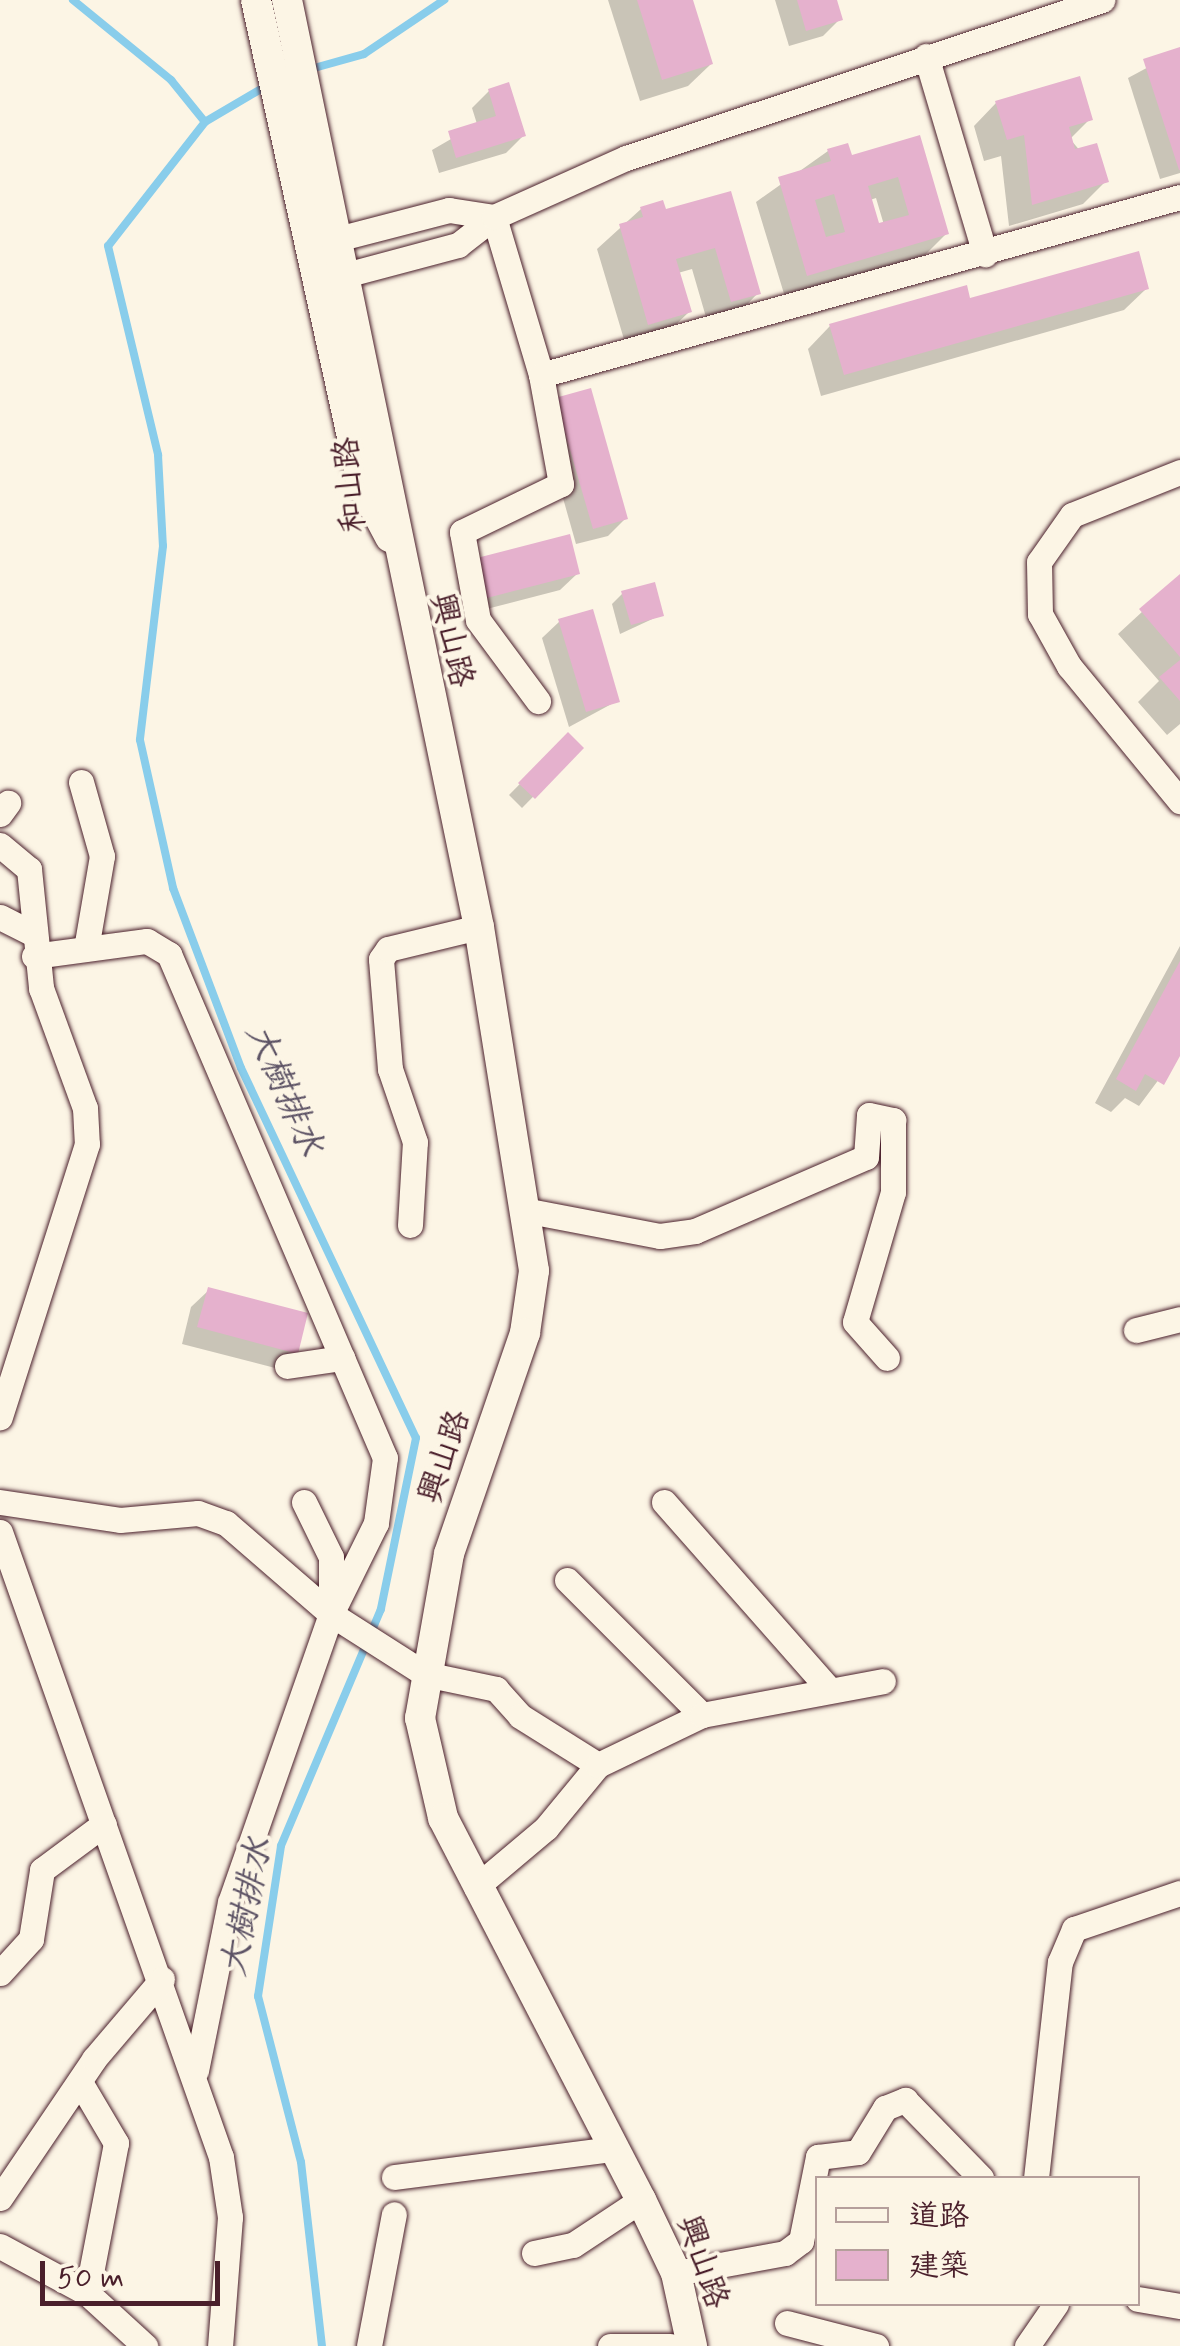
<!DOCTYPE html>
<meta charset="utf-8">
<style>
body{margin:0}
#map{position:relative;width:1180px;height:2346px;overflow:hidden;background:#fcf5e5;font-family:Mynerve,"LXGW WenKai TC",sans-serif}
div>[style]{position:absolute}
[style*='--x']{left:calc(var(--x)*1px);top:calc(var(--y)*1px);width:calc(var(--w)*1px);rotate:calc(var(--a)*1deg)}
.shadow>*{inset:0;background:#0003}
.stream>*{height:8px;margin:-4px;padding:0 4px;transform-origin:4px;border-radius:4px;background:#89cdeb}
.building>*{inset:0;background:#e5b1cd}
.roads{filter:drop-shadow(0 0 2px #4a1f2b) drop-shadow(0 0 2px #4a1f2b)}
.minor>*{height:25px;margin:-12.5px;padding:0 12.5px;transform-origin:12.5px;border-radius:12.5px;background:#fcf5e5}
.major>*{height:30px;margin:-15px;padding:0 15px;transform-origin:15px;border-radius:15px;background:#fcf5e5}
span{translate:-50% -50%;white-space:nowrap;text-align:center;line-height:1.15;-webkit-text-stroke:8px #fcf5e5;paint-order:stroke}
.street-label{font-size:32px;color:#4a1f2b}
.water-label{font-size:35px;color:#5d5365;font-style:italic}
.legend{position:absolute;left:815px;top:2176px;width:325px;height:130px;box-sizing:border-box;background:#fcf5e5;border:2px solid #b59f9b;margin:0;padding:12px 18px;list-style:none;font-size:30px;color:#4a1f2b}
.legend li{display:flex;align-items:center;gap:20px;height:50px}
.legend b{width:50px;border:2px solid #b59f9b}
.scale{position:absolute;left:40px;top:2261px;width:180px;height:45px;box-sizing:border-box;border:5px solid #4a1f2b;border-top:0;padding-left:12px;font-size:30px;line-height:35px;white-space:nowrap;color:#4a1f2b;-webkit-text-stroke:8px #fcf5e5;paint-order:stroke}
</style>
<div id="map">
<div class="shadow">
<div style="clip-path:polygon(608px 0,690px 0,711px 64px,688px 86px,640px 101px)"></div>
<div style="clip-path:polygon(775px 0,834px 0,840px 19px,823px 36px,789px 46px)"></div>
<div style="clip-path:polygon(1180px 50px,1180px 173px,1160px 179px,1128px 78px)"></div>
<div style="clip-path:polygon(489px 91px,523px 136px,506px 153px,439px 173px,432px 150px,477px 124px,472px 108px)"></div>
<div style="clip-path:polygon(996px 103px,1090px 119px,1070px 139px,1106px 181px,1083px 204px,1009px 226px,1001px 156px,984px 161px,974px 126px)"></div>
<div style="clip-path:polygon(evenodd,918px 138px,946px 234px,924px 256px,785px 297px,756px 202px,828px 151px,850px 158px,918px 138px,876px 198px,884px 225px,878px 227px,870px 200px,876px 198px)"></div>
<div style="clip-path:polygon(730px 194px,758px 293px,736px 316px,708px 324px,692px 269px,678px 273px,689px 312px,666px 334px,626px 346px,597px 249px,641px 209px,665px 212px)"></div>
<div style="clip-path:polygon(1147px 288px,1124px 310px,821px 396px,808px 349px,830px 326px,969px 302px)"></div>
<div style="clip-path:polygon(557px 400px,625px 519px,608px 536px,576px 544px,540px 417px)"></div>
<div style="clip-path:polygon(475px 561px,578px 573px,560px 590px,467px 614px,457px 578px)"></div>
<div style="clip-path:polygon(1180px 577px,1180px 724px,1167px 735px,1138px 702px,1159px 681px,1118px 634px)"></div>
<div style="clip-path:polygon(623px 593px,661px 615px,620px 634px,612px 604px)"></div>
<div style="clip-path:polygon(560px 621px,617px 701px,569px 727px,542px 638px)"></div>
<div style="clip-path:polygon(568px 735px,581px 748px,522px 808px,509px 795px)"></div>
<div style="clip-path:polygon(1180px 946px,1180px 1051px,1139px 1106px,1125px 1098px,1111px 1112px,1095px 1103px)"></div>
<div style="clip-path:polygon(209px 1290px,296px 1352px,279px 1369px,182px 1344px,191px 1307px)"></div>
</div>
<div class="stream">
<div style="--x:73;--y:0;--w:127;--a:39.2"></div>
<div style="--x:171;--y:80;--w:54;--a:51"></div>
<div style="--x:307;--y:70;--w:59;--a:-15.7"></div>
<div style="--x:364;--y:54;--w:97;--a:-34"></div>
<div style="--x:266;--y:86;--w:71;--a:149.5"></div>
<div style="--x:205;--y:122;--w:157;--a:128"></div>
<div style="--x:108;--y:246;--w:215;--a:76.5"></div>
<div style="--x:158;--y:455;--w:91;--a:86.9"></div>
<div style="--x:163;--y:546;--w:195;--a:96.8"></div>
<div style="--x:140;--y:740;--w:152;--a:77.4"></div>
<div style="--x:173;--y:888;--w:192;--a:69.3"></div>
<div style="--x:241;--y:1068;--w:409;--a:64.7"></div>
<div style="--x:416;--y:1438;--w:175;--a:101.6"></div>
<div style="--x:381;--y:1609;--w:257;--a:112.9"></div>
<div style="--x:281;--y:1846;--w:152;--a:98.7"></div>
<div style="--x:258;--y:1996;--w:171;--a:75.5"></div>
<div style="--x:301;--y:2162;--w:185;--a:83.5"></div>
</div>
<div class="building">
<div style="clip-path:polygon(637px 0,693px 0,713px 64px,662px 80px)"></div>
<div style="clip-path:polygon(797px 0,837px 0,843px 20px,806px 31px)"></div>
<div style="clip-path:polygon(1180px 47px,1180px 170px,1179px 170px,1143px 59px)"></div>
<div style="clip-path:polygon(1080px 76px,1093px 120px,1069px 127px,1075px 149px,1097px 143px,1109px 182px,1032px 205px,1024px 135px,1007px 140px,995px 101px)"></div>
<div style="clip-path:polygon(509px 82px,526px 136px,456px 158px,448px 131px,496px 116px,488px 89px)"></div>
<div style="clip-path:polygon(evenodd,920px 135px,949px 234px,807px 276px,778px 177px,831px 161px,827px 149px,848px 143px,852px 155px,920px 135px,898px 177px,909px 215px,879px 223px,868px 186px,898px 177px,920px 135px,834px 194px,845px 232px,826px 237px,815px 200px,834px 194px)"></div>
<div style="clip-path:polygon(731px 191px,761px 294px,731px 302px,715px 248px,676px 259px,692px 312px,648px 325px,619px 224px,643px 217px,640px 207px,663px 200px,666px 209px)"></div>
<div style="clip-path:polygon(1139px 251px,1149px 289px,844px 375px,829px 324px,967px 285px,970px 298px)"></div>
<div style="clip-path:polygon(591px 388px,628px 519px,593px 529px,555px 398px)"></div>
<div style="clip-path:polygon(570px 534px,580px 574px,483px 599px,473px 559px)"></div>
<div style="clip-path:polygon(1180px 574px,1180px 657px,1139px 609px)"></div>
<div style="clip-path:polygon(655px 582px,664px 616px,631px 625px,621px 591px)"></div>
<div style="clip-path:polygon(593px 609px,620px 702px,586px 712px,558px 619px)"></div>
<div style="clip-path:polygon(1180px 660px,1180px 701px,1159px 677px)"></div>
<div style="clip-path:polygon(568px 732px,584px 748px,535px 799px,518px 783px)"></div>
<div style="clip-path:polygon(1180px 961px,1180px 1056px,1164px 1085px,1145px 1074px,1136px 1091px,1116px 1079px)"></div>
<div style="clip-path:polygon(208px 1287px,308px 1313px,298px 1354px,197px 1327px)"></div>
</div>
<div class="roads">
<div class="minor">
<div style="--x:926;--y:56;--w:207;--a:73.4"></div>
<div style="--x:494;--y:217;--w:165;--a:73.4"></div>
<div style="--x:541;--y:375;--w:111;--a:79.6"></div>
<div style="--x:561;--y:484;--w:110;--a:154.1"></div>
<div style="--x:462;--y:532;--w:89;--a:79.7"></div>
<div style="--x:478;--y:620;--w:101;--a:53.5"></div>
<div style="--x:324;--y:254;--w:23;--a:-43"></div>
<div style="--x:341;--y:238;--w:112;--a:-14.5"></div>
<div style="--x:449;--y:210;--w:46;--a:8.8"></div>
<div style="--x:329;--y:268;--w:21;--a:17"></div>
<div style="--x:349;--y:274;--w:113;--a:-14.9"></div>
<div style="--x:458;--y:245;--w:46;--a:-37.9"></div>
<div style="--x:494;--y:217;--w:145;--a:-24.1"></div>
<div style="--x:626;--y:158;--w:502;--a:-18.36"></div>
<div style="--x:541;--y:375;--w:663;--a:-15.57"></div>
<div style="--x:1180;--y:472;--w:116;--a:158.3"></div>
<div style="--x:1072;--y:515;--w:57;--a:125.1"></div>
<div style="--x:1039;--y:562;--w:52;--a:88.9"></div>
<div style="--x:1040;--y:614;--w:60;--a:60.9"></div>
<div style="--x:1069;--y:666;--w:175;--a:50.6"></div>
<div style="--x:81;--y:782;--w:77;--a:74.2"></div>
<div style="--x:102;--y:856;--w:94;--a:99.8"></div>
<div style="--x:0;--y:814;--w:14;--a:-54"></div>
<div style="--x:0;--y:845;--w:38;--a:40"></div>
<div style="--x:29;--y:869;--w:120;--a:84.2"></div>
<div style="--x:41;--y:988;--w:128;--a:69.9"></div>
<div style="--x:85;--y:1108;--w:36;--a:87"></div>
<div style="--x:87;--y:1144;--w:287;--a:107.7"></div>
<div style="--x:0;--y:917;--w:39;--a:27"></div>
<div style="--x:34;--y:956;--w:114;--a:-7.6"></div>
<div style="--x:147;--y:941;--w:26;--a:31"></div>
<div style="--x:169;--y:954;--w:548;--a:66.8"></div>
<div style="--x:385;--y:1458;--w:66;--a:97.9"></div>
<div style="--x:376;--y:1523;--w:102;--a:116.3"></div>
<div style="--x:331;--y:1614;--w:305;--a:109.3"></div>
<div style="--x:230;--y:1902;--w:172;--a:101.4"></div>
<div style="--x:529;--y:1211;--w:133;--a:10.8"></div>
<div style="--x:660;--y:1236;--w:35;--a:-8"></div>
<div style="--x:695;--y:1231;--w:186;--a:-23.4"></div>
<div style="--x:866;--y:1157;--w:42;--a:-85.9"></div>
<div style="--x:869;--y:1115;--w:25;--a:12"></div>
<div style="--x:893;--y:1120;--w:72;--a:90"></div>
<div style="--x:893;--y:1192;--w:135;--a:106.3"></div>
<div style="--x:855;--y:1322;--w:48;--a:48.4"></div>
<div style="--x:410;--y:1225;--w:83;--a:-86.6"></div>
<div style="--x:415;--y:1142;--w:77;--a:-108.9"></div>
<div style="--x:390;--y:1069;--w:110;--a:-94.7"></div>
<div style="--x:381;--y:959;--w:12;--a:-55"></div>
<div style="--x:388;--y:949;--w:94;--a:-13.6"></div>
<div style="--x:1136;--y:1330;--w:45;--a:-14"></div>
<div style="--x:287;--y:1366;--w:56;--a:-8.3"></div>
<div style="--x:0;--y:1502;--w:121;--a:8.5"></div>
<div style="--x:120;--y:1520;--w:78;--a:-5.1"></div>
<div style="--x:198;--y:1513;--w:30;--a:20"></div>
<div style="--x:226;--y:1523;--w:139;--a:40.9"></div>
<div style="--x:331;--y:1614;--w:112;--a:32.6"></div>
<div style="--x:425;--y:1674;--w:73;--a:11.9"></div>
<div style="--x:496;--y:1689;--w:36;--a:48"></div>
<div style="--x:520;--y:1716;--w:92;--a:32.1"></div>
<div style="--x:304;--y:1502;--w:61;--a:63.9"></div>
<div style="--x:331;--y:1557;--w:52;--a:90"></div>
<div style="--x:664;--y:1502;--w:245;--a:48.6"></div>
<div style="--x:0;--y:1532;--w:663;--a:70.53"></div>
<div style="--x:221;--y:2157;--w:61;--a:81.5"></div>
<div style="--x:230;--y:2217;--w:129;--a:94.4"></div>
<div style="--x:567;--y:1580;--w:191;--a:45"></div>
<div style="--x:476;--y:1887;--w:92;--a:-40.1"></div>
<div style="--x:546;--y:1828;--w:82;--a:-50.5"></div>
<div style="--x:598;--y:1765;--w:115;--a:-25.7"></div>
<div style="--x:702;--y:1715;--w:184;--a:-10.6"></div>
<div style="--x:0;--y:1973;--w:46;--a:-47.6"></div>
<div style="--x:31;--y:1939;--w:70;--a:-80.9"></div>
<div style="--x:42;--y:1870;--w:77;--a:-36.6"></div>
<div style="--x:80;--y:2082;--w:71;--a:59.5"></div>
<div style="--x:116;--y:2143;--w:153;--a:100.9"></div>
<div style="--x:394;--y:2177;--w:222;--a:-7.3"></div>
<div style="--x:1036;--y:2178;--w:217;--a:-83.7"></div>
<div style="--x:1060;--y:1962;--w:36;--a:-67"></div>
<div style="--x:1074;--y:1929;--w:112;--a:-18.8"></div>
<div style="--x:0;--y:2198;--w:168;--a:-55.9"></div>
<div style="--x:94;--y:2059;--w:105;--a:-49.6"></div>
<div style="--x:0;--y:2246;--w:99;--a:28.4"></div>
<div style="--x:87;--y:2293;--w:79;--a:42.4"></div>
<div style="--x:534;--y:2253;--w:40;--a:-12"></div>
<div style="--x:573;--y:2245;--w:82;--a:-33.5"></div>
<div style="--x:676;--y:2273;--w:111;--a:-10.4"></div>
<div style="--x:785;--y:2253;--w:20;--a:-37"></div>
<div style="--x:801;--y:2241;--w:86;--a:-78.6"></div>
<div style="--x:818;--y:2157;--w:40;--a:-7.1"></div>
<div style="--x:858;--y:2152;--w:52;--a:-58.5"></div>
<div style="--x:885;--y:2108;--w:22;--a:-22"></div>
<div style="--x:905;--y:2100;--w:109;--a:45.7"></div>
<div style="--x:1138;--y:2299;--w:43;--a:9.5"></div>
<div style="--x:787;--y:2323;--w:92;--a:14.5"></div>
<div style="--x:369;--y:2346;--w:134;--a:-79.3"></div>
<div style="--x:610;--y:2346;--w:60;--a:0"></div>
<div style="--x:1027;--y:2346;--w:51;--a:-55.4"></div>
</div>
<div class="major">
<div style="--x:256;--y:0;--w:495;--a:77.6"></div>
<div style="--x:362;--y:484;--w:60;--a:62.2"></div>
<div style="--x:287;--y:0;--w:947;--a:78.3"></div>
<div style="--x:479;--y:927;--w:348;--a:80.9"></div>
<div style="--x:534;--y:1271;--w:63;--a:98.3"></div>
<div style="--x:525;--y:1333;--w:234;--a:109"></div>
<div style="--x:449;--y:1554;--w:167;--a:100"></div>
<div style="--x:420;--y:1718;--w:103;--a:77"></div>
<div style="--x:443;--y:1818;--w:430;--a:62.6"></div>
<div style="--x:641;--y:2200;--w:81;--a:64.4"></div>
<div style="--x:676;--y:2273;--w:75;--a:77.6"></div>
</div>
</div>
<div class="street-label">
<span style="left:351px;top:485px;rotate:-95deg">和山路</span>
<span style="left:451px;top:640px;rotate:77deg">興山路</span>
<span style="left:445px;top:1457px;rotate:-71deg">興山路</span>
<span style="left:702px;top:2262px;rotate:71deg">興山路</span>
</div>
<div class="water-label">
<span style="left:284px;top:1090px;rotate:66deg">大樹排水</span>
<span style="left:247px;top:1907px;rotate:-79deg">大樹排水</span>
</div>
<ul class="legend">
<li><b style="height:12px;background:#fcf5e5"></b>道路</li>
<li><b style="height:28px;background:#e5b1cd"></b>建築</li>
</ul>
<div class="scale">50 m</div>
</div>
